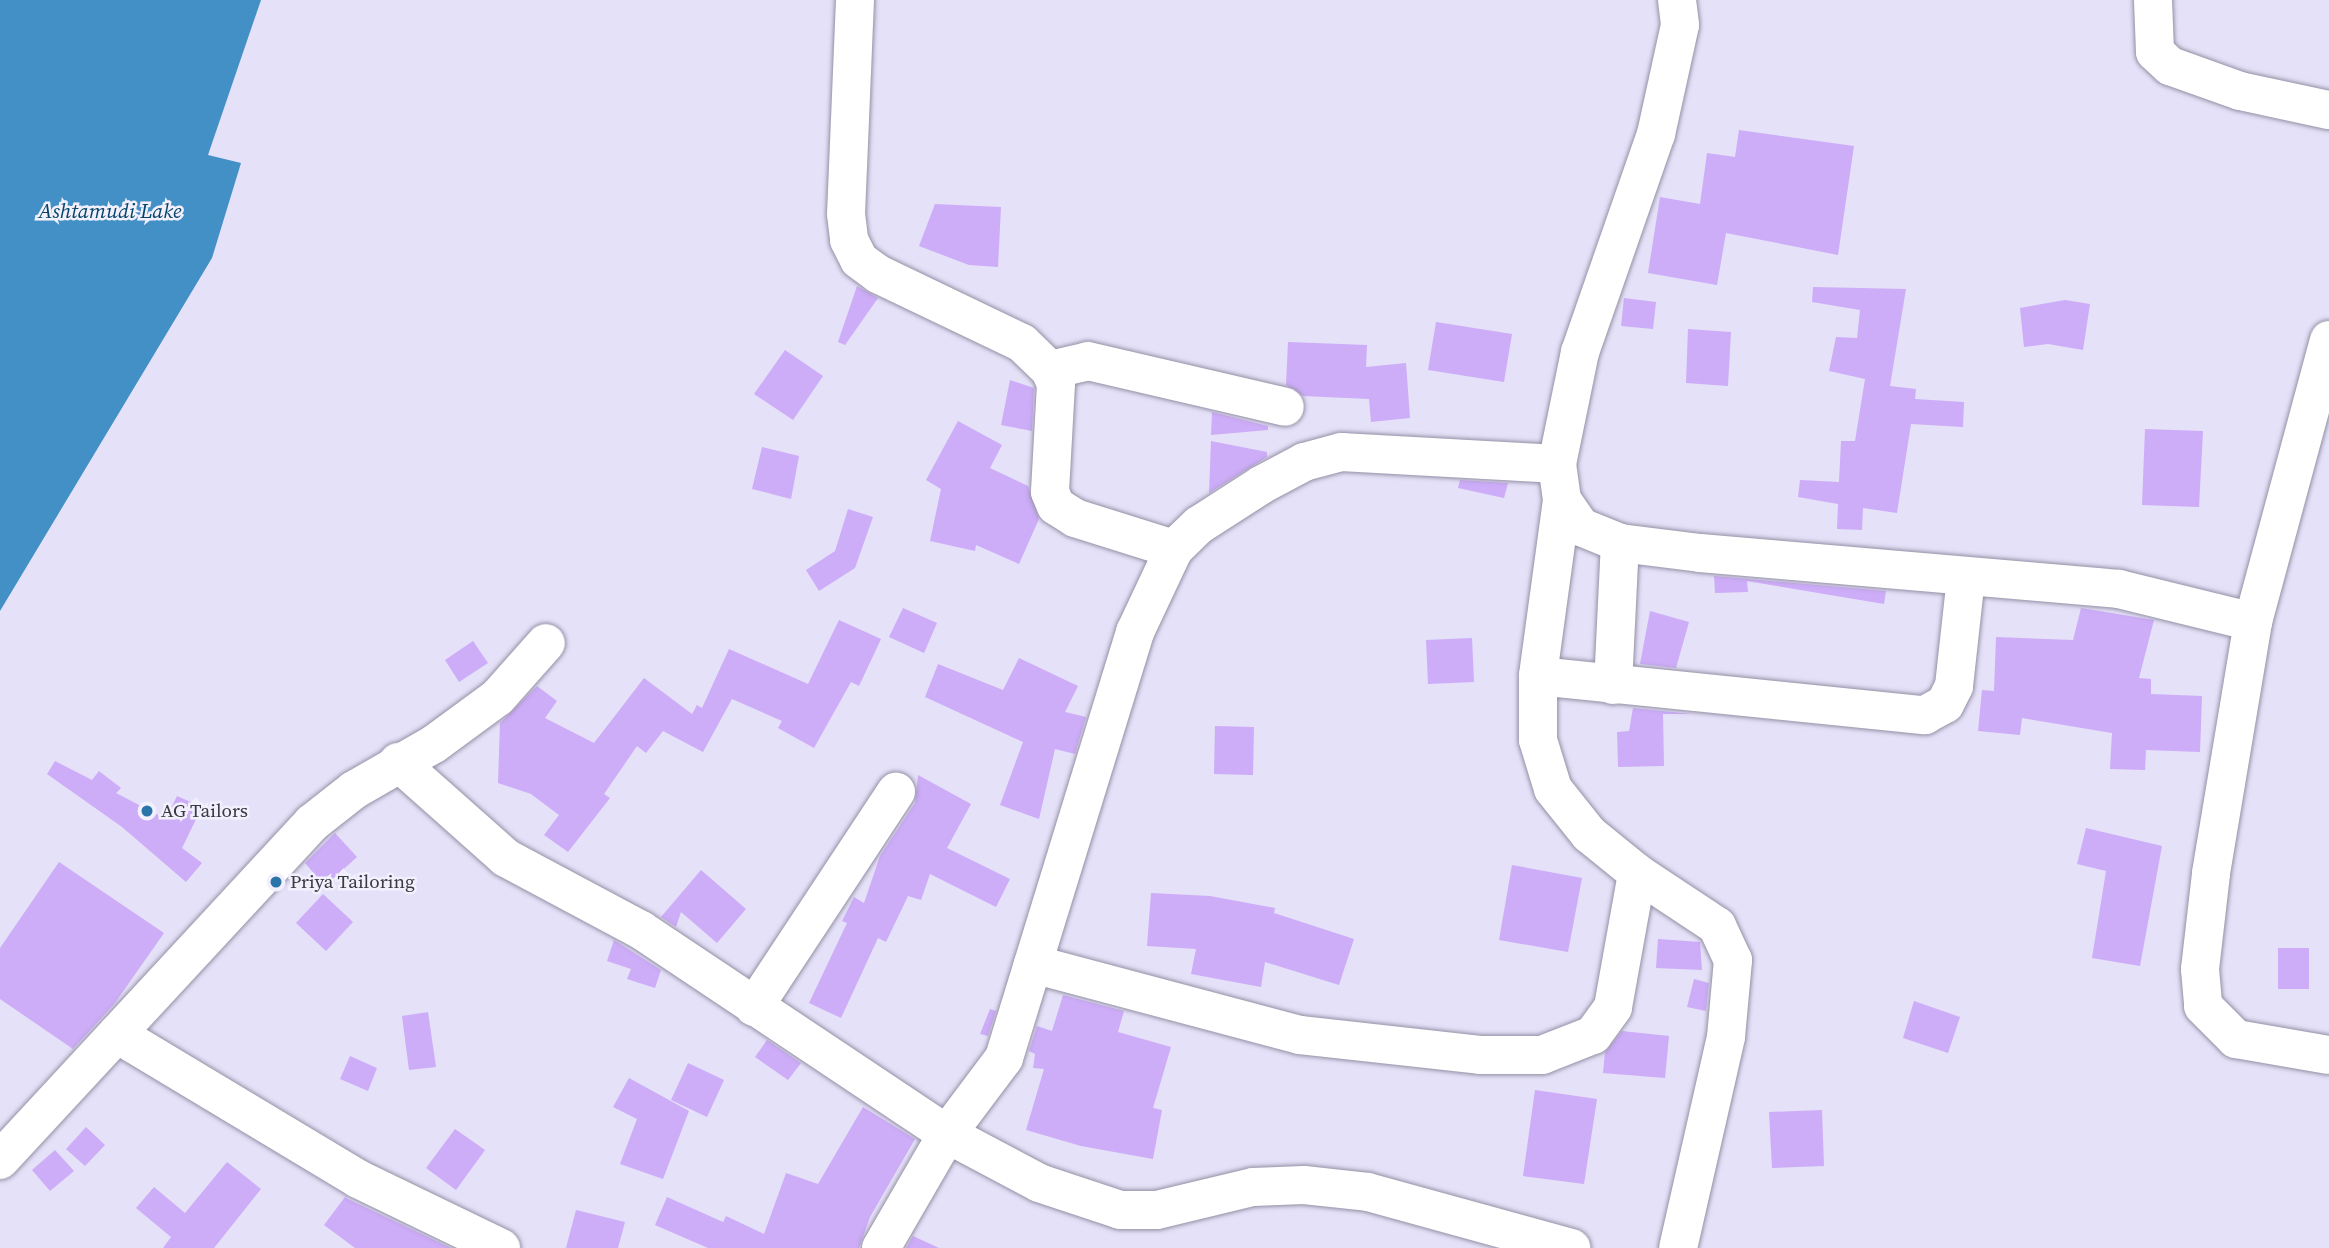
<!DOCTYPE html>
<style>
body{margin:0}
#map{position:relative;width:2329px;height:1248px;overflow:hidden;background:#e5e1f8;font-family:"Source Serif 4",serif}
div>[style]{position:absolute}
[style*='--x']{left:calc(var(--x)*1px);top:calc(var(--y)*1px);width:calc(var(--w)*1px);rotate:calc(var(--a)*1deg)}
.water>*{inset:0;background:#4390c6}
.building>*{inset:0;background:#cdacf8}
.roads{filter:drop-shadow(0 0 2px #9490a5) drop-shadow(0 0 2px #9490a5)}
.minor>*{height:38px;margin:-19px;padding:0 19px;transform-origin:19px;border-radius:19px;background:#fff}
.dots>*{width:19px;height:19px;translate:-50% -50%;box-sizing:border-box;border:4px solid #f2f0fd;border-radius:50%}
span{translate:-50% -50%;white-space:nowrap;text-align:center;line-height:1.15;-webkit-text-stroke:5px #f2f0fd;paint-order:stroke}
.poi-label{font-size:19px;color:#3b3942}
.left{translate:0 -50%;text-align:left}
.water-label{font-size:21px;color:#054468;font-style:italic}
</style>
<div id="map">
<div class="water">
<div style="clip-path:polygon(0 0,261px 0,208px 155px,241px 163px,212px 258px,0 611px)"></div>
</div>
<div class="building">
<div style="clip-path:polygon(1739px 130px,1854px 146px,1838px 255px,1726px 233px,1717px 285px,1648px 273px,1660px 197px,1700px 204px,1707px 153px,1735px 157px)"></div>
<div style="clip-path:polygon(935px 204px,1001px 207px,998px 267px,969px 265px,919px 246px)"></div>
<div style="clip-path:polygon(857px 286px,878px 298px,845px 345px,838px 342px)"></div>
<div style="clip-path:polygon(1813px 287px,1906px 289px,1890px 386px,1916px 389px,1915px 399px,1964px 402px,1963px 427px,1911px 424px,1897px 513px,1863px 508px,1862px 530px,1837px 529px,1838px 504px,1798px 497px,1800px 480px,1839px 482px,1841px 441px,1855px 441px,1865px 379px,1829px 371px,1836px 337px,1857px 338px,1860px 310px,1812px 302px)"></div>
<div style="clip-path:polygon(1624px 298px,1656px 302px,1653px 329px,1621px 326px)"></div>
<div style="clip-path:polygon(2065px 300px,2090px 304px,2083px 350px,2048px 344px,2024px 347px,2020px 308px)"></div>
<div style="clip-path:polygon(1436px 322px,1512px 334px,1504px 382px,1428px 370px)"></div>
<div style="clip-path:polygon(1688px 329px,1731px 332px,1728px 386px,1686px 383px)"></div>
<div style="clip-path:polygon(1288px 342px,1367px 345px,1366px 367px,1406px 363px,1410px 418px,1371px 422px,1369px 399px,1303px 396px,1286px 385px)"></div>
<div style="clip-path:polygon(785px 350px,823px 376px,793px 420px,754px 394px)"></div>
<div style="clip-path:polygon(1010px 380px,1034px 388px,1032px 431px,1001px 425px)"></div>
<div style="clip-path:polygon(1212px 412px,1268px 426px,1268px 430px,1211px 435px)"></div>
<div style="clip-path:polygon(958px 421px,1002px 445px,990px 468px,1028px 486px,1039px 519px,1019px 564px,976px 545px,975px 551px,930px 541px,941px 489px,926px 480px)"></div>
<div style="clip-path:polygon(2145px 429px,2203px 431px,2199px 507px,2142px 505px)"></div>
<div style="clip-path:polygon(1211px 441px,1267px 452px,1267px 457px,1209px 493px)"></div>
<div style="clip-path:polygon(762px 447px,799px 456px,791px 499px,752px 489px)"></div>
<div style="clip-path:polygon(1460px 480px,1508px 483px,1504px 498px,1458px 488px)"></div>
<div style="clip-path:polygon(848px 509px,873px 517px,855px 568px,819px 591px,806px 570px,835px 551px)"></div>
<div style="clip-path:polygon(1714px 576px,1886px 591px,1884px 604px,1747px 581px,1748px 592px,1715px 593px)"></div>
<div style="clip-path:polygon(903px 608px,937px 623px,924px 653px,889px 637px)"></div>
<div style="clip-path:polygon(2081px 608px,2154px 620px,2139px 678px,2151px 679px,2151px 694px,2202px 696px,2200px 752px,2146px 750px,2145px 770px,2110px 769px,2112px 733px,2022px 718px,2020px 735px,1978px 731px,1982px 690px,1994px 691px,1996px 637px,2073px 640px)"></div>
<div style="clip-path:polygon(1650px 611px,1689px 622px,1676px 668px,1640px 664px)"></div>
<div style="clip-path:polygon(839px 620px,881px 639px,859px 686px,851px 682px,814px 748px,778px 728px,782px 721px,732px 699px,703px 752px,663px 731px,646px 753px,637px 746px,604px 794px,610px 798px,568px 852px,544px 835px,559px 815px,531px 794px,498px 783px,500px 723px,537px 686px,557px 701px,545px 718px,594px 743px,644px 678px,692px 714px,697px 705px,702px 708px,729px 649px,808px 684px)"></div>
<div style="clip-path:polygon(1472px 638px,1474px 682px,1428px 684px,1426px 640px)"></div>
<div style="clip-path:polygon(473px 641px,488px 663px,459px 682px,445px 660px)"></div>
<div style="clip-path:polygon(1019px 658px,1078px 686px,1065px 712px,1086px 717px,1075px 754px,1055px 749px,1039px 819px,1000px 805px,1023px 742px,925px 697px,938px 664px,1003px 690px)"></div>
<div style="clip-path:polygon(1633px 708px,1692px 714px,1663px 714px,1664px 766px,1618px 767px,1617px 732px,1629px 731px)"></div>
<div style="clip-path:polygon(1215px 726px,1254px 727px,1253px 775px,1214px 774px)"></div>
<div style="clip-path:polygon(55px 761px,92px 780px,99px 771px,121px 788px,116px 793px,166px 819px,177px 796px,202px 807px,182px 848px,202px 863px,186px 882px,122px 827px,47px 774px)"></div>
<div style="clip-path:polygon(918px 775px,971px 804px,947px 848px,1010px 879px,996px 907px,930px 874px,921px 900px,908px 896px,886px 942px,878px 938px,841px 1018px,809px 1003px,847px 923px,842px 921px,854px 897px,864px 903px,880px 856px,915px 803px)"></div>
<div style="clip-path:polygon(2086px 828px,2162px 846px,2140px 966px,2092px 958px,2106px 871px,2077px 864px)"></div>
<div style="clip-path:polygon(335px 833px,357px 857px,325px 886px,305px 863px)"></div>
<div style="clip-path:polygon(59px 862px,164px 933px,115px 1003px,73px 1049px,0 999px,0 948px)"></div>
<div style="clip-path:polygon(1512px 865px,1582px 878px,1568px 952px,1499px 940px)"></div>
<div style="clip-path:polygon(701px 870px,746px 909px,717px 943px,681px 912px,676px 927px,661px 917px)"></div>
<div style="clip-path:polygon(1151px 893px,1210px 896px,1275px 908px,1274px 913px,1354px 939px,1339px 985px,1265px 962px,1261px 987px,1191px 974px,1196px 949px,1147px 946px)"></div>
<div style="clip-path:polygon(323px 894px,353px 922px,326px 951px,296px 923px)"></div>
<div style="clip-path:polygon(1658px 939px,1700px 942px,1702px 970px,1656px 968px)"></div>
<div style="clip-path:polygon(614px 940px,661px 970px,655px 988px,627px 979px,631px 969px,607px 961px)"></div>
<div style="clip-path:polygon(2278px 948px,2309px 948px,2309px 989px,2278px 989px)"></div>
<div style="clip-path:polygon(1694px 979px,1709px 983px,1706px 1011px,1687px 1007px)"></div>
<div style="clip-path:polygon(1063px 995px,1124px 1011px,1118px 1032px,1171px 1047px,1153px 1108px,1162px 1110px,1153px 1159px,1081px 1146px,1026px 1130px,1044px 1069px,1033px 1068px,1035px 1054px,1029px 1051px,1037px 1026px,1052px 1031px)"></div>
<div style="clip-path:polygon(1914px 1001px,1960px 1017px,1948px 1053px,1903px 1038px)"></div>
<div style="clip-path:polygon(990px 1009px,996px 1011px,988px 1036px,980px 1034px)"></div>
<div style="clip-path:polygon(428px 1012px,436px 1067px,409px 1070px,402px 1016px)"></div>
<div style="clip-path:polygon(1622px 1031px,1669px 1036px,1665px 1078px,1603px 1073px,1605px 1052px)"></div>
<div style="clip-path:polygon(767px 1040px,801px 1063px,788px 1080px,755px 1057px)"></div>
<div style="clip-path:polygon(350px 1056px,377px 1068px,368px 1091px,340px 1079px)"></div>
<div style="clip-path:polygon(688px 1063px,724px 1080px,707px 1117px,671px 1100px)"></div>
<div style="clip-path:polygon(629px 1078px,689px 1111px,663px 1179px,620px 1164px,637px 1119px,613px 1107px)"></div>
<div style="clip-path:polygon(1535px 1090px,1597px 1099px,1584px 1184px,1523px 1176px)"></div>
<div style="clip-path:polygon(863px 1107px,915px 1139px,870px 1217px,859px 1248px,708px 1248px,655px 1225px,667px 1197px,723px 1222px,726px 1216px,764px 1234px,786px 1173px,818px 1184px)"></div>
<div style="clip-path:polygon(1822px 1110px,1824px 1166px,1772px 1168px,1769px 1112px)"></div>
<div style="clip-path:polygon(86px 1127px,105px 1145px,85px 1166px,66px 1149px)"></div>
<div style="clip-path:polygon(455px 1129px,485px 1150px,456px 1190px,426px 1168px)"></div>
<div style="clip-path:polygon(55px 1150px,74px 1171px,50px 1191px,32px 1170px)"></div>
<div style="clip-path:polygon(227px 1162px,261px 1189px,214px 1248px,163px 1248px,171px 1237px,136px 1208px,154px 1187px,185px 1213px)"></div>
<div style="clip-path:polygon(345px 1197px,348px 1199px,451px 1248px,355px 1248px,324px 1225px)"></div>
<div style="clip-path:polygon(576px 1210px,625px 1222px,618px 1248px,566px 1248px)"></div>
<div style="clip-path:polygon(913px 1236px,939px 1248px,906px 1248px)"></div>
</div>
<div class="roads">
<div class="minor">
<div style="--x:855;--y:0;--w:214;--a:92.4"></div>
<div style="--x:846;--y:214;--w:26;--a:83"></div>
<div style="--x:849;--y:240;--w:22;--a:63"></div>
<div style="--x:859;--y:260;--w:24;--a:36"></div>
<div style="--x:878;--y:274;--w:160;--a:25.6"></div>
<div style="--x:1022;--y:343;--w:39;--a:44"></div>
<div style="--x:1050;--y:370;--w:15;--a:67"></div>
<div style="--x:1056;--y:384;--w:108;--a:93.2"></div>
<div style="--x:1050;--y:492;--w:15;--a:67"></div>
<div style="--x:1056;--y:506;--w:22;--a:32"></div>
<div style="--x:1075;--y:518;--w:104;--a:17.4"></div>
<div style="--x:1677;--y:0;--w:25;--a:83"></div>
<div style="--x:1680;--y:25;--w:112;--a:102.4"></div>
<div style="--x:1656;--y:134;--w:231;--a:109.2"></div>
<div style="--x:1580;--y:352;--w:114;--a:101.6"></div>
<div style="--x:1557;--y:464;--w:36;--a:82"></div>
<div style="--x:1562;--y:500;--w:33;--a:55"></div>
<div style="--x:1581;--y:527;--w:42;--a:22.3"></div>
<div style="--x:1620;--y:543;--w:81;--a:7.1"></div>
<div style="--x:1700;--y:553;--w:421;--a:4.9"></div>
<div style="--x:2119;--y:589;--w:138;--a:13.8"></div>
<div style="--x:2153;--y:0;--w:52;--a:87.8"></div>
<div style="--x:2155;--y:52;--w:21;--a:43"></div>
<div style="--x:2170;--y:66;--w:74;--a:19.7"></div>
<div style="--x:2240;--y:91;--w:91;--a:12.1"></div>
<div style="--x:2329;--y:340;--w:292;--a:105.1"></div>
<div style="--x:2253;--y:622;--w:255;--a:99.5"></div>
<div style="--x:2211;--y:874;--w:96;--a:96.6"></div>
<div style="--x:2200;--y:969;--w:37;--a:85"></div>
<div style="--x:2203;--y:1006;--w:47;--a:45"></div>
<div style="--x:2236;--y:1039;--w:94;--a:9.8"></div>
<div style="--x:1050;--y:370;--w:39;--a:-13"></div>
<div style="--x:1088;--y:361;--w:202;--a:13.1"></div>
<div style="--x:1562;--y:500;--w:178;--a:97.8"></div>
<div style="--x:1538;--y:676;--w:64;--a:90"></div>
<div style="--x:1538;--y:740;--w:51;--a:73"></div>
<div style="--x:1553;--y:789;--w:58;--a:51.3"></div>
<div style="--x:1589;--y:834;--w:62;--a:39.1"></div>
<div style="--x:1637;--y:873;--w:96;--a:33.5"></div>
<div style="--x:1717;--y:926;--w:38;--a:65"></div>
<div style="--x:1733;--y:960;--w:77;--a:95.2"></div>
<div style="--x:1726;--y:1037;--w:216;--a:102.8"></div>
<div style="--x:1538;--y:676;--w:389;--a:5.8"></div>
<div style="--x:1925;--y:715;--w:23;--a:-29"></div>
<div style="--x:1945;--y:704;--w:20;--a:-63"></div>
<div style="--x:1954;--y:686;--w:110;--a:-83.7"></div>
<div style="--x:1613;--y:685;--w:142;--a:-87.2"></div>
<div style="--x:398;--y:762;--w:144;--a:41.6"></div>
<div style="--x:506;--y:858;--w:153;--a:28.1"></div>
<div style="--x:641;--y:930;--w:368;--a:33.7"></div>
<div style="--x:947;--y:1134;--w:104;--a:28"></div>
<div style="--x:1039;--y:1183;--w:85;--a:18.4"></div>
<div style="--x:1120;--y:1210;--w:37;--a:0"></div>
<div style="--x:1157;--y:1210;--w:99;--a:-13.5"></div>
<div style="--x:1253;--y:1187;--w:51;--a:-2.2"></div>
<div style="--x:1304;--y:1185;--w:64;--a:6.2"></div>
<div style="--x:1368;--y:1192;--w:211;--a:15.4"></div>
<div style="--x:1033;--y:964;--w:276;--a:14.9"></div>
<div style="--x:1300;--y:1035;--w:181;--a:6.3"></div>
<div style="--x:1480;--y:1055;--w:62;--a:0"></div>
<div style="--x:1542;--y:1055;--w:55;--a:-21.4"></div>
<div style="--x:1593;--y:1035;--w:34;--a:-54"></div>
<div style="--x:1613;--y:1007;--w:136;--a:-79.8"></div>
<div style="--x:754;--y:1007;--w:258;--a:-56.6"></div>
<div style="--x:117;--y:1034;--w:281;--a:31"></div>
<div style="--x:358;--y:1179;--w:159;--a:25.8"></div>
<div style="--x:0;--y:1160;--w:459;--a:-47.2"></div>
<div style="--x:312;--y:823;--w:53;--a:-38.2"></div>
<div style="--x:354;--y:790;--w:92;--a:-29.9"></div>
<div style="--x:434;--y:744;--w:79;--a:-36.3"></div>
<div style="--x:498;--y:697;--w:72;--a:-48.4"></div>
<div style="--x:881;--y:1248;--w:132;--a:-59.9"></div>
<div style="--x:947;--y:1134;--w:95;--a:-53.1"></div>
<div style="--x:1004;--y:1058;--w:446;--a:-72.9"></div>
<div style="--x:1135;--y:632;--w:92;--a:-64.8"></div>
<div style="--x:1174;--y:549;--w:35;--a:-44"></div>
<div style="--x:1199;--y:525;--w:74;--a:-32.8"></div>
<div style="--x:1261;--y:485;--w:49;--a:-28.1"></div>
<div style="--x:1304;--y:462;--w:39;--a:-15"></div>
<div style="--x:1342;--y:452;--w:215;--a:3.2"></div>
</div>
</div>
<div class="dots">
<div style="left:147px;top:811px;background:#2b74a8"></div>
<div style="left:276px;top:882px;background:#2b74a8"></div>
</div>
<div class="poi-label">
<span class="left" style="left:161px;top:811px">AG Tailors</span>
<span class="left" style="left:290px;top:882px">Priya Tailoring</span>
</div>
<div class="water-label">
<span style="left:110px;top:211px">Ashtamudi Lake</span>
</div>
</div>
